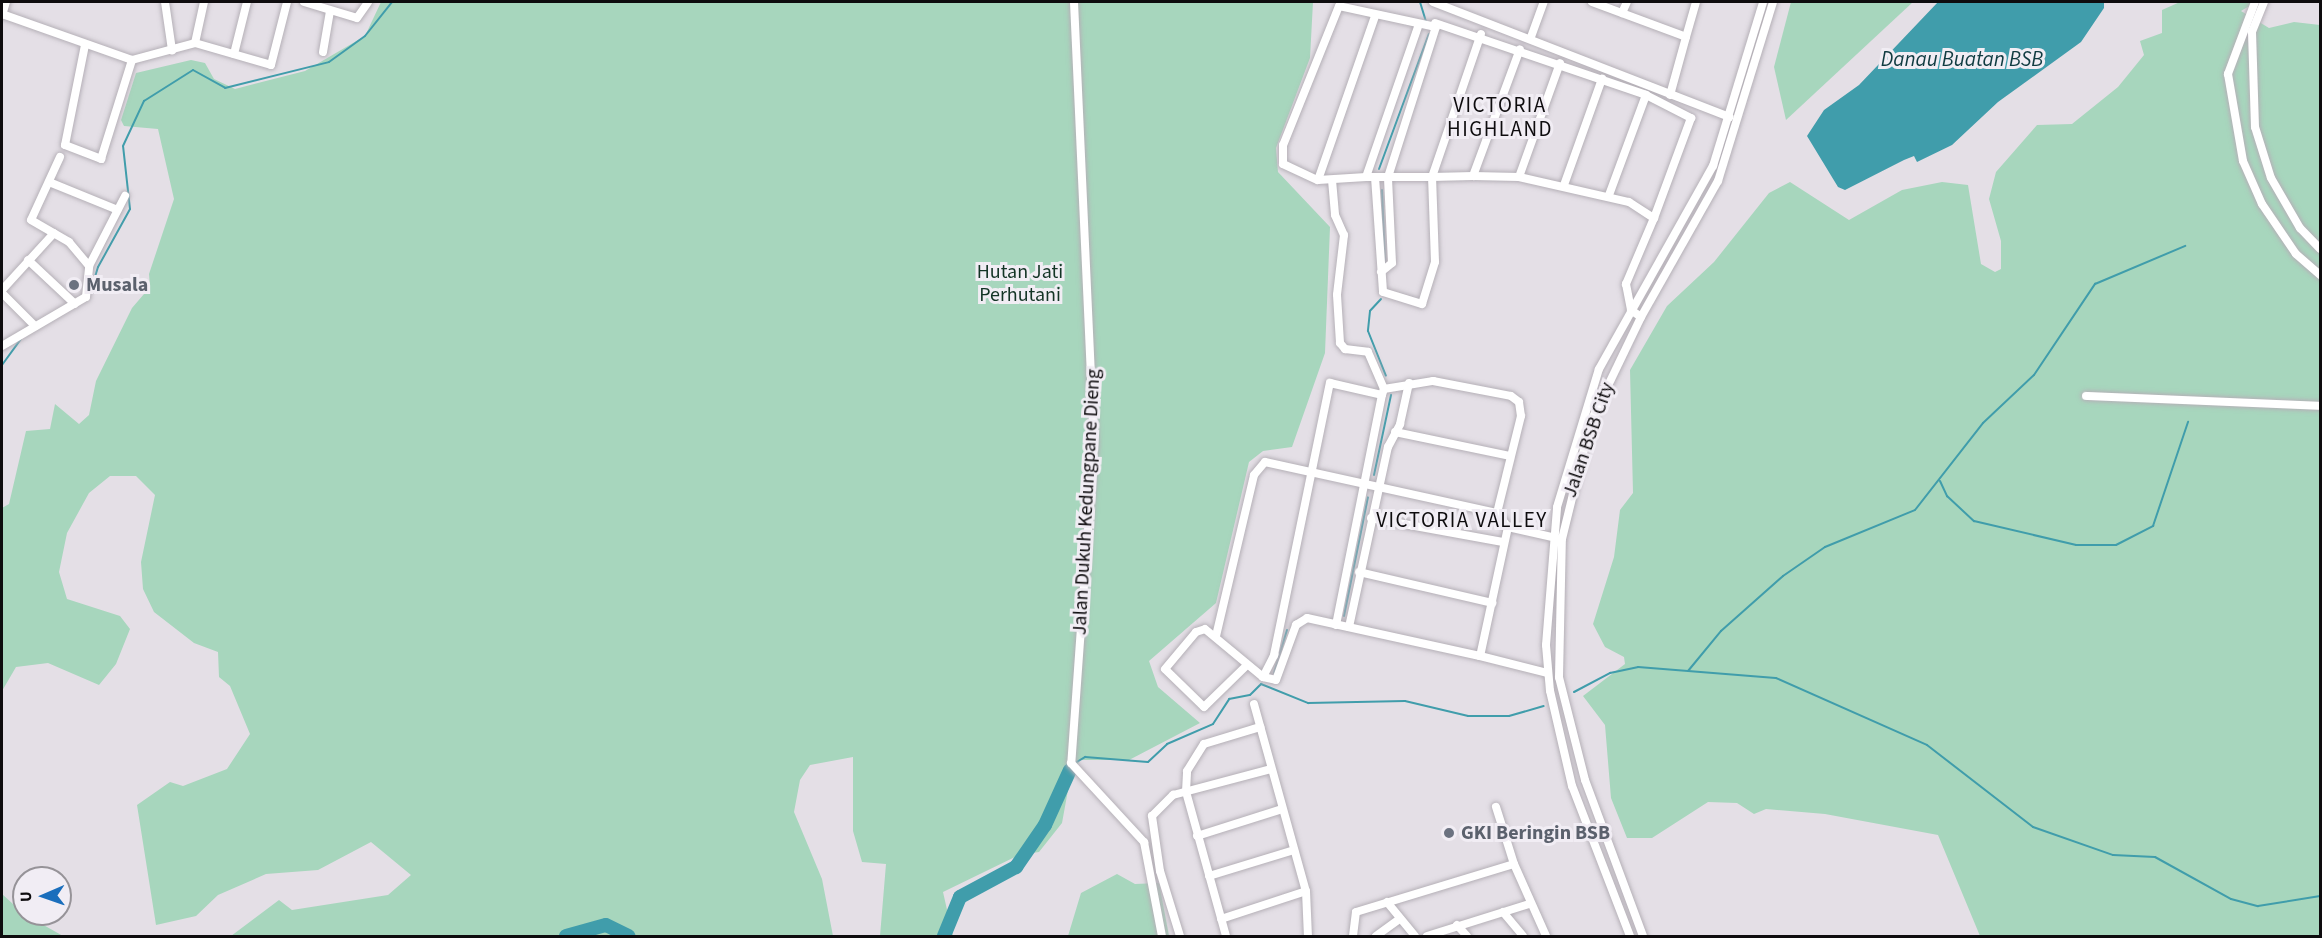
<!DOCTYPE html>
<style>
body{margin:0}
#map{position:relative;width:2322px;height:938px;overflow:hidden;background:#e4dfe6;font-family:"Source Sans 3",sans-serif}
div>[style]{position:absolute}
[style*='--x']{left:calc(var(--x)*1px);top:calc(var(--y)*1px);width:calc(var(--w)*1px);rotate:calc(var(--a)*1deg)}
.green>*{inset:0;background:#a7d6bd}
.water>*{inset:0;background:#409dab}
.stream>*{height:2px;margin:-1px;padding:0 1px;transform-origin:1px;border-radius:1px;background:#409dab}
.river>*{height:14px;margin:-7px;padding:0 7px;transform-origin:7px;border-radius:7px;background:#409dab}
.roads{filter:drop-shadow(0 0 2px #b5b0b7) drop-shadow(0 0 2px #b5b0b7)}
.minor>*{height:8px;margin:-4px;padding:0 4px;transform-origin:4px;border-radius:4px;background:#fff}
.dots>*{width:16px;height:16px;translate:-50% -50%;box-sizing:border-box;border:3px solid #f1edf4;border-radius:50%}
span{translate:-50% -50%;white-space:nowrap;text-align:center;line-height:1.15;-webkit-text-stroke:6px #f1edf4;paint-order:stroke}
.park-label{font-size:20px;color:#133425}
.worship-label{font-size:20px;color:#5b616d;font-weight:700}
.left{translate:0 -50%;text-align:left}
.street-label{font-size:20px;color:#0e0c0e}
.water-label{font-size:21px;color:#103b41;font-style:italic}
.neighbourhood-label{font-size:21px;color:#0e0c0e;letter-spacing:1.5px}
.frame{position:absolute;inset:0;border:3px solid #0e0c0e;pointer-events:none}
.north{position:absolute;left:12px;top:866px;width:60px;height:60px;box-sizing:border-box;background:#f1edf4;border:2px solid #969398;border-radius:50%;rotate:268deg;font-size:16px;font-weight:700;line-height:24px;text-align:center;color:#0e0c0e}
.north::after{content:'';display:block;margin:auto;width:21px;height:27px;background:#1a6ebc;clip-path:polygon(50% 0,100% 100%,50% 72%,0 100%)}
</style>
<div id="map">
<div class="green">
<div style="clip-path:polygon(381px 2px,1313px 2px,1310px 58px,1276px 148px,1278px 172px,1330px 227px,1325px 353px,1292px 447px,1263px 451px,1249px 462px,1216px 603px,1149px 661px,1158px 687px,1200px 723px,1129px 760px,1080px 760px,1070px 779px,1062px 823px,1039px 852px,1019px 855px,943px 892px,953px 936px,880px 936px,886px 864px,862px 862px,853px 831px,853px 757px,810px 765px,800px 780px,794px 812px,822px 879px,833px 936px,231px 936px,279px 900px,292px 910px,388px 895px,411px 875px,371px 842px,318px 870px,266px 874px,218px 895px,196px 916px,156px 925px,137px 805px,170px 782px,183px 786px,227px 769px,250px 734px,230px 686px,219px 677px,218px 652px,194px 643px,154px 612px,143px 589px,141px 562px,155px 495px,136px 476px,110px 476px,89px 493px,67px 533px,59px 572px,67px 599px,120px 616px,130px 629px,116px 664px,99px 685px,48px 663px,16px 667px,2px 691px,2px 508px,9px 504px,26px 431px,50px 429px,55px 404px,79px 424px,89px 415px,96px 381px,132px 308px,150px 287px,149px 274px,174px 199px,158px 129px,124px 126px,121px 120px,136px 73px,191px 60px,205px 63px,214px 79px,235px 89px,305px 71px,365px 36px)"></div>
<div style="clip-path:polygon(1791px 2px,1913px 2px,1786px 120px,1774px 67px)"></div>
<div style="clip-path:polygon(2180px 2px,2256px 2px,2241px 11px,2269px 28px,2294px 22px,2320px 25px,2320px 936px,1980px 936px,1938px 835px,1825px 814px,1766px 809px,1754px 814px,1737px 803px,1708px 802px,1652px 838px,1627px 838px,1611px 798px,1605px 725px,1583px 696px,1625px 664px,1624px 657px,1605px 647px,1593px 624px,1614px 557px,1620px 510px,1633px 493px,1630px 370px,1667px 306px,1714px 262px,1769px 193px,1790px 182px,1849px 220px,1902px 190px,1942px 182px,1968px 185px,1981px 264px,1995px 272px,2001px 269px,2001px 241px,1989px 199px,1996px 172px,2037px 125px,2072px 124px,2118px 87px,2144px 55px,2140px 41px,2162px 33px,2162px 10px)"></div>
<div style="clip-path:polygon(1117px 874px,1135px 884px,1159px 883px,1169px 936px,1068px 936px,1081px 893px)"></div>
<div style="clip-path:polygon(2px 894px,24px 914px,63px 936px,2px 936px)"></div>
</div>
<div class="water">
<div style="clip-path:polygon(1938px 2px,2104px 2px,2104px 8px,2081px 42px,1998px 102px,1952px 145px,1917px 162px,1914px 156px,1904px 160px,1845px 190px,1838px 187px,1807px 136px,1824px 110px,1859px 85px)"></div>
</div>
<div class="stream">
<div style="--x:1420;--y:2;--w:21;--a:73"></div>
<div style="--x:1379;--y:169;--w:144;--a:-69.7"></div>
<div style="--x:1382;--y:190;--w:72;--a:87.6"></div>
<div style="--x:90;--y:293;--w:27;--a:-73"></div>
<div style="--x:98;--y:267;--w:66;--a:-61.1"></div>
<div style="--x:130;--y:209;--w:63;--a:-96.3"></div>
<div style="--x:123;--y:146;--w:50;--a:-65"></div>
<div style="--x:144;--y:101;--w:58;--a:-32.3"></div>
<div style="--x:193;--y:70;--w:37;--a:29"></div>
<div style="--x:225;--y:88;--w:107;--a:-14"></div>
<div style="--x:329;--y:62;--w:44;--a:-35.8"></div>
<div style="--x:365;--y:36;--w:43;--a:-51.5"></div>
<div style="--x:1381;--y:299;--w:16;--a:133"></div>
<div style="--x:1370;--y:311;--w:20;--a:96"></div>
<div style="--x:1368;--y:331;--w:48;--a:68.2"></div>
<div style="--x:2;--y:365;--w:32;--a:-54"></div>
<div style="--x:1374;--y:475;--w:82;--a:-78"></div>
<div style="--x:1940;--y:481;--w:17;--a:65"></div>
<div style="--x:1947;--y:496;--w:37;--a:43"></div>
<div style="--x:1974;--y:521;--w:105;--a:13.2"></div>
<div style="--x:2076;--y:545;--w:40;--a:0"></div>
<div style="--x:2116;--y:545;--w:42;--a:-27.2"></div>
<div style="--x:2153;--y:526;--w:110;--a:-71.4"></div>
<div style="--x:1344;--y:616;--w:121;--a:-78.6"></div>
<div style="--x:1688;--y:671;--w:52;--a:-50.5"></div>
<div style="--x:1721;--y:631;--w:83;--a:-41.6"></div>
<div style="--x:1783;--y:576;--w:51;--a:-34.6"></div>
<div style="--x:1825;--y:547;--w:97;--a:-22.3"></div>
<div style="--x:1915;--y:510;--w:110;--a:-52"></div>
<div style="--x:1983;--y:423;--w:70;--a:-43.3"></div>
<div style="--x:2034;--y:375;--w:110;--a:-56.2"></div>
<div style="--x:2095;--y:284;--w:98;--a:-22.9"></div>
<div style="--x:1274;--y:673;--w:45;--a:-73.2"></div>
<div style="--x:1574;--y:692;--w:41;--a:-27.8"></div>
<div style="--x:1610;--y:673;--w:29;--a:-12"></div>
<div style="--x:1638;--y:667;--w:138;--a:4.6"></div>
<div style="--x:1776;--y:678;--w:165;--a:23.9"></div>
<div style="--x:1927;--y:745;--w:134;--a:37.7"></div>
<div style="--x:2033;--y:827;--w:85;--a:19.3"></div>
<div style="--x:2113;--y:855;--w:42;--a:2.7"></div>
<div style="--x:2155;--y:857;--w:87;--a:28.9"></div>
<div style="--x:2231;--y:899;--w:28;--a:15"></div>
<div style="--x:2258;--y:906;--w:63;--a:-9.2"></div>
<div style="--x:1075;--y:763;--w:12;--a:-31"></div>
<div style="--x:1085;--y:757;--w:63;--a:4.5"></div>
<div style="--x:1148;--y:762;--w:26;--a:-43"></div>
<div style="--x:1167;--y:744;--w:50;--a:-23.5"></div>
<div style="--x:1213;--y:724;--w:30;--a:-57"></div>
<div style="--x:1229;--y:699;--w:21;--a:-11"></div>
<div style="--x:1250;--y:695;--w:16;--a:-45"></div>
<div style="--x:1261;--y:684;--w:51;--a:22"></div>
<div style="--x:1308;--y:703;--w:97;--a:-1.2"></div>
<div style="--x:1405;--y:701;--w:65;--a:13.4"></div>
<div style="--x:1468;--y:716;--w:41;--a:0"></div>
<div style="--x:1509;--y:716;--w:36;--a:-16"></div>
</div>
<div class="river">
<div style="--x:566;--y:936;--w:41;--a:-15.4"></div>
<div style="--x:606;--y:925;--w:25;--a:26"></div>
<div style="--x:944;--y:936;--w:42;--a:-67.7"></div>
<div style="--x:960;--y:897;--w:64;--a:-28.2"></div>
<div style="--x:1016;--y:867;--w:51;--a:-55.4"></div>
<div style="--x:1045;--y:825;--w:60;--a:-65.6"></div>
</div>
<div class="roads">
<div class="minor">
<div style="--x:165;--y:2;--w:49;--a:81.7"></div>
<div style="--x:304;--y:2;--w:55;--a:16.8"></div>
<div style="--x:357;--y:18;--w:19;--a:-55"></div>
<div style="--x:1074;--y:2;--w:444;--a:87.4"></div>
<div style="--x:1094;--y:446;--w:318;--a:94.1"></div>
<div style="--x:1071;--y:763;--w:108;--a:47.3"></div>
<div style="--x:1144;--y:842;--w:96;--a:79.2"></div>
<div style="--x:1433;--y:2;--w:318;--a:21.2"></div>
<div style="--x:1592;--y:2;--w:100;--a:20.4"></div>
<div style="--x:1686;--y:37;--w:60;--a:105.4"></div>
<div style="--x:2255;--y:2;--w:77;--a:110.6"></div>
<div style="--x:2228;--y:74;--w:88;--a:80.2"></div>
<div style="--x:2243;--y:161;--w:47;--a:66.2"></div>
<div style="--x:2262;--y:204;--w:60;--a:55.8"></div>
<div style="--x:2296;--y:254;--w:32;--a:41"></div>
<div style="--x:2264;--y:2;--w:32;--a:112"></div>
<div style="--x:2252;--y:32;--w:95;--a:88.2"></div>
<div style="--x:2255;--y:127;--w:53;--a:72.6"></div>
<div style="--x:2271;--y:178;--w:58;--a:59.9"></div>
<div style="--x:2300;--y:228;--w:29;--a:46"></div>
<div style="--x:1622;--y:13;--w:12;--a:-66"></div>
<div style="--x:2;--y:14;--w:138;--a:19.5"></div>
<div style="--x:132;--y:60;--w:65;--a:-15.1"></div>
<div style="--x:195;--y:43;--w:79;--a:16.1"></div>
<div style="--x:271;--y:65;--w:65;--a:-75.7"></div>
<div style="--x:2;--y:15;--w:14;--a:-73"></div>
<div style="--x:1435;--y:23;--w:223;--a:18.8"></div>
<div style="--x:1646;--y:95;--w:107;--a:110.3"></div>
<div style="--x:1531;--y:37;--w:37;--a:-70"></div>
<div style="--x:1686;--y:37;--w:36;--a:-74"></div>
<div style="--x:195;--y:43;--w:42;--a:-77.6"></div>
<div style="--x:85;--y:45;--w:102;--a:101.3"></div>
<div style="--x:65;--y:145;--w:39;--a:21"></div>
<div style="--x:101;--y:159;--w:104;--a:-72.6"></div>
<div style="--x:323;--y:52;--w:42;--a:-80.3"></div>
<div style="--x:234;--y:54;--w:54;--a:-76"></div>
<div style="--x:1646;--y:95;--w:51;--a:27.1"></div>
<div style="--x:1691;--y:118;--w:107;--a:110.3"></div>
<div style="--x:60;--y:157;--w:69;--a:114.7"></div>
<div style="--x:31;--y:220;--w:44;--a:30.1"></div>
<div style="--x:69;--y:242;--w:31;--a:50"></div>
<div style="--x:1473;--y:176;--w:135;--a:-69.7"></div>
<div style="--x:1366;--y:177;--w:159;--a:-70.9"></div>
<div style="--x:1375;--y:177;--w:115;--a:86"></div>
<div style="--x:1383;--y:292;--w:41;--a:17.1"></div>
<div style="--x:1422;--y:304;--w:44;--a:-72.8"></div>
<div style="--x:1435;--y:262;--w:85;--a:-92"></div>
<div style="--x:1432;--y:177;--w:151;--a:-71.1"></div>
<div style="--x:1519;--y:177;--w:121;--a:-70.2"></div>
<div style="--x:1318;--y:180;--w:174;--a:-70.8"></div>
<div style="--x:1332;--y:180;--w:35;--a:85"></div>
<div style="--x:1335;--y:215;--w:22;--a:66"></div>
<div style="--x:1344;--y:235;--w:60;--a:96.7"></div>
<div style="--x:1337;--y:295;--w:48;--a:86.4"></div>
<div style="--x:1340;--y:343;--w:8;--a:50"></div>
<div style="--x:1345;--y:349;--w:23;--a:7"></div>
<div style="--x:1368;--y:352;--w:40;--a:66.6"></div>
<div style="--x:49;--y:182;--w:74;--a:22.1"></div>
<div style="--x:1564;--y:185;--w:113;--a:-70.3"></div>
<div style="--x:28;--y:260;--w:64;--a:43.1"></div>
<div style="--x:1381;--y:272;--w:14;--a:-39"></div>
<div style="--x:1392;--y:263;--w:86;--a:-92.7"></div>
<div style="--x:1388;--y:177;--w:157;--a:-72.3"></div>
<div style="--x:1436;--y:27;--w:99;--a:-167.8"></div>
<div style="--x:1339;--y:6;--w:150;--a:111.9"></div>
<div style="--x:1283;--y:145;--w:19;--a:90"></div>
<div style="--x:1283;--y:164;--w:38;--a:25"></div>
<div style="--x:1318;--y:180;--w:48;--a:-3.6"></div>
<div style="--x:1366;--y:177;--w:66;--a:0"></div>
<div style="--x:1432;--y:177;--w:41;--a:-1.4"></div>
<div style="--x:1473;--y:176;--w:46;--a:1.2"></div>
<div style="--x:1519;--y:177;--w:113;--a:12.8"></div>
<div style="--x:1629;--y:202;--w:30;--a:33"></div>
<div style="--x:1654;--y:218;--w:72;--a:113"></div>
<div style="--x:1626;--y:284;--w:26;--a:79"></div>
<div style="--x:1631;--y:310;--w:12;--a:35"></div>
<div style="--x:2;--y:290;--w:77;--a:-47.6"></div>
<div style="--x:2;--y:293;--w:47;--a:45"></div>
<div style="--x:2;--y:346;--w:97;--a:-30.3"></div>
<div style="--x:86;--y:297;--w:31;--a:-84"></div>
<div style="--x:89;--y:266;--w:79;--a:-62.8"></div>
<div style="--x:2086;--y:396;--w:234;--a:2.4"></div>
<div style="--x:1395;--y:432;--w:117;--a:11.8"></div>
<div style="--x:1371;--y:518;--w:134;--a:10.3"></div>
<div style="--x:1508;--y:527;--w:132;--a:102.2"></div>
<div style="--x:1480;--y:656;--w:69;--a:14.2"></div>
<div style="--x:1359;--y:572;--w:137;--a:13.1"></div>
<div style="--x:1336;--y:625;--w:235;--a:-78.7"></div>
<div style="--x:1349;--y:627;--w:184;--a:-77.8"></div>
<div style="--x:1388;--y:447;--w:26;--a:-62"></div>
<div style="--x:1400;--y:424;--w:42;--a:-77.6"></div>
<div style="--x:1216;--y:636;--w:165;--a:-76.7"></div>
<div style="--x:1254;--y:475;--w:17;--a:-50"></div>
<div style="--x:1265;--y:462;--w:238;--a:12.4"></div>
<div style="--x:1497;--y:513;--w:18;--a:52"></div>
<div style="--x:1508;--y:527;--w:49;--a:12.9"></div>
<div style="--x:1247;--y:665;--w:60;--a:135.7"></div>
<div style="--x:1204;--y:707;--w:54;--a:-135.7"></div>
<div style="--x:1165;--y:669;--w:48;--a:-50"></div>
<div style="--x:1196;--y:632;--w:9;--a:-18"></div>
<div style="--x:1205;--y:629;--w:75;--a:39.6"></div>
<div style="--x:1263;--y:677;--w:13;--a:13"></div>
<div style="--x:1276;--y:680;--w:59;--a:-70"></div>
<div style="--x:1296;--y:625;--w:13;--a:-32"></div>
<div style="--x:1307;--y:618;--w:177;--a:12.4"></div>
<div style="--x:1263;--y:677;--w:25;--a:-63"></div>
<div style="--x:1274;--y:655;--w:278;--a:-78.4"></div>
<div style="--x:1330;--y:383;--w:53;--a:13"></div>
<div style="--x:1382;--y:395;--w:6;--a:-72"></div>
<div style="--x:1384;--y:389;--w:50;--a:-9.3"></div>
<div style="--x:1433;--y:381;--w:79;--a:10.9"></div>
<div style="--x:1511;--y:396;--w:10;--a:37"></div>
<div style="--x:1519;--y:402;--w:14;--a:82"></div>
<div style="--x:1521;--y:416;--w:100;--a:103.9"></div>
<div style="--x:1254;--y:704;--w:194;--a:74.5"></div>
<div style="--x:1306;--y:891;--w:45;--a:87.5"></div>
<div style="--x:1197;--y:836;--w:89;--a:-17.6"></div>
<div style="--x:1514;--y:864;--w:79;--a:66"></div>
<div style="--x:1209;--y:876;--w:89;--a:-17"></div>
<div style="--x:1387;--y:902;--w:44;--a:50.5"></div>
<div style="--x:1503;--y:912;--w:31;--a:50"></div>
<div style="--x:1221;--y:919;--w:89;--a:-18.2"></div>
<div style="--x:1457;--y:925;--w:15;--a:48"></div>
<div style="--x:1180;--y:936;--w:68;--a:-107.1"></div>
<div style="--x:1160;--y:871;--w:56;--a:-98.3"></div>
<div style="--x:1152;--y:816;--w:30;--a:-45"></div>
<div style="--x:1173;--y:795;--w:101;--a:-14.9"></div>
<div style="--x:1226;--y:936;--w:149;--a:-105.5"></div>
<div style="--x:1186;--y:792;--w:21;--a:-87"></div>
<div style="--x:1187;--y:771;--w:32;--a:-58"></div>
<div style="--x:1204;--y:744;--w:59;--a:-16.9"></div>
<div style="--x:1353;--y:936;--w:24;--a:-83"></div>
<div style="--x:1356;--y:912;--w:165;--a:-16.9"></div>
<div style="--x:1514;--y:864;--w:60;--a:-107.5"></div>
<div style="--x:1376;--y:936;--w:29;--a:-36"></div>
<div style="--x:1427;--y:936;--w:107;--a:-17.4"></div>
<div style="--x:1630;--y:936;--w:161;--a:-111.1"></div>
<div style="--x:1572;--y:786;--w:98;--a:-103"></div>
<div style="--x:1550;--y:691;--w:46;--a:-95"></div>
<div style="--x:1546;--y:645;--w:138;--a:-85.4"></div>
<div style="--x:1557;--y:507;--w:144;--a:-73.1"></div>
<div style="--x:1599;--y:369;--w:233;--a:-60.7"></div>
<div style="--x:1713;--y:166;--w:171;--a:-73"></div>
<div style="--x:1643;--y:936;--w:166;--a:-110.4"></div>
<div style="--x:1585;--y:780;--w:106;--a:-104.2"></div>
<div style="--x:1559;--y:677;--w:138;--a:-88.8"></div>
<div style="--x:1562;--y:539;--w:122;--a:-76.2"></div>
<div style="--x:1591;--y:421;--w:115;--a:-64.3"></div>
<div style="--x:1641;--y:317;--w:156;--a:-60.5"></div>
<div style="--x:1718;--y:181;--w:187;--a:-72.9"></div>
</div>
</div>
<div class="dots">
<div style="left:74px;top:285px;background:#6b7280"></div>
<div style="left:1449px;top:833px;background:#6b7280"></div>
</div>
<div class="park-label">
<span style="left:1020px;top:284px">Hutan Jati<br>Perhutani</span>
</div>
<div class="worship-label">
<span class="left" style="left:86px;top:285px">Musala</span>
<span class="left" style="left:1461px;top:833px">GKI Beringin BSB</span>
</div>
<div class="street-label">
<span style="left:1589px;top:440px;rotate:-71deg">Jalan BSB City</span>
<span style="left:1087px;top:502px;rotate:-87deg">Jalan Dukuh Kedungpane Dieng</span>
</div>
<div class="water-label">
<span style="left:1962px;top:59px">Danau Buatan BSB</span>
</div>
<div class="neighbourhood-label">
<span style="left:1500px;top:117px">VICTORIA<br>HIGHLAND</span>
<span style="left:1462px;top:520px">VICTORIA VALLEY</span>
</div>
<div class="frame"></div>
<div class="north">U</div>
</div>
